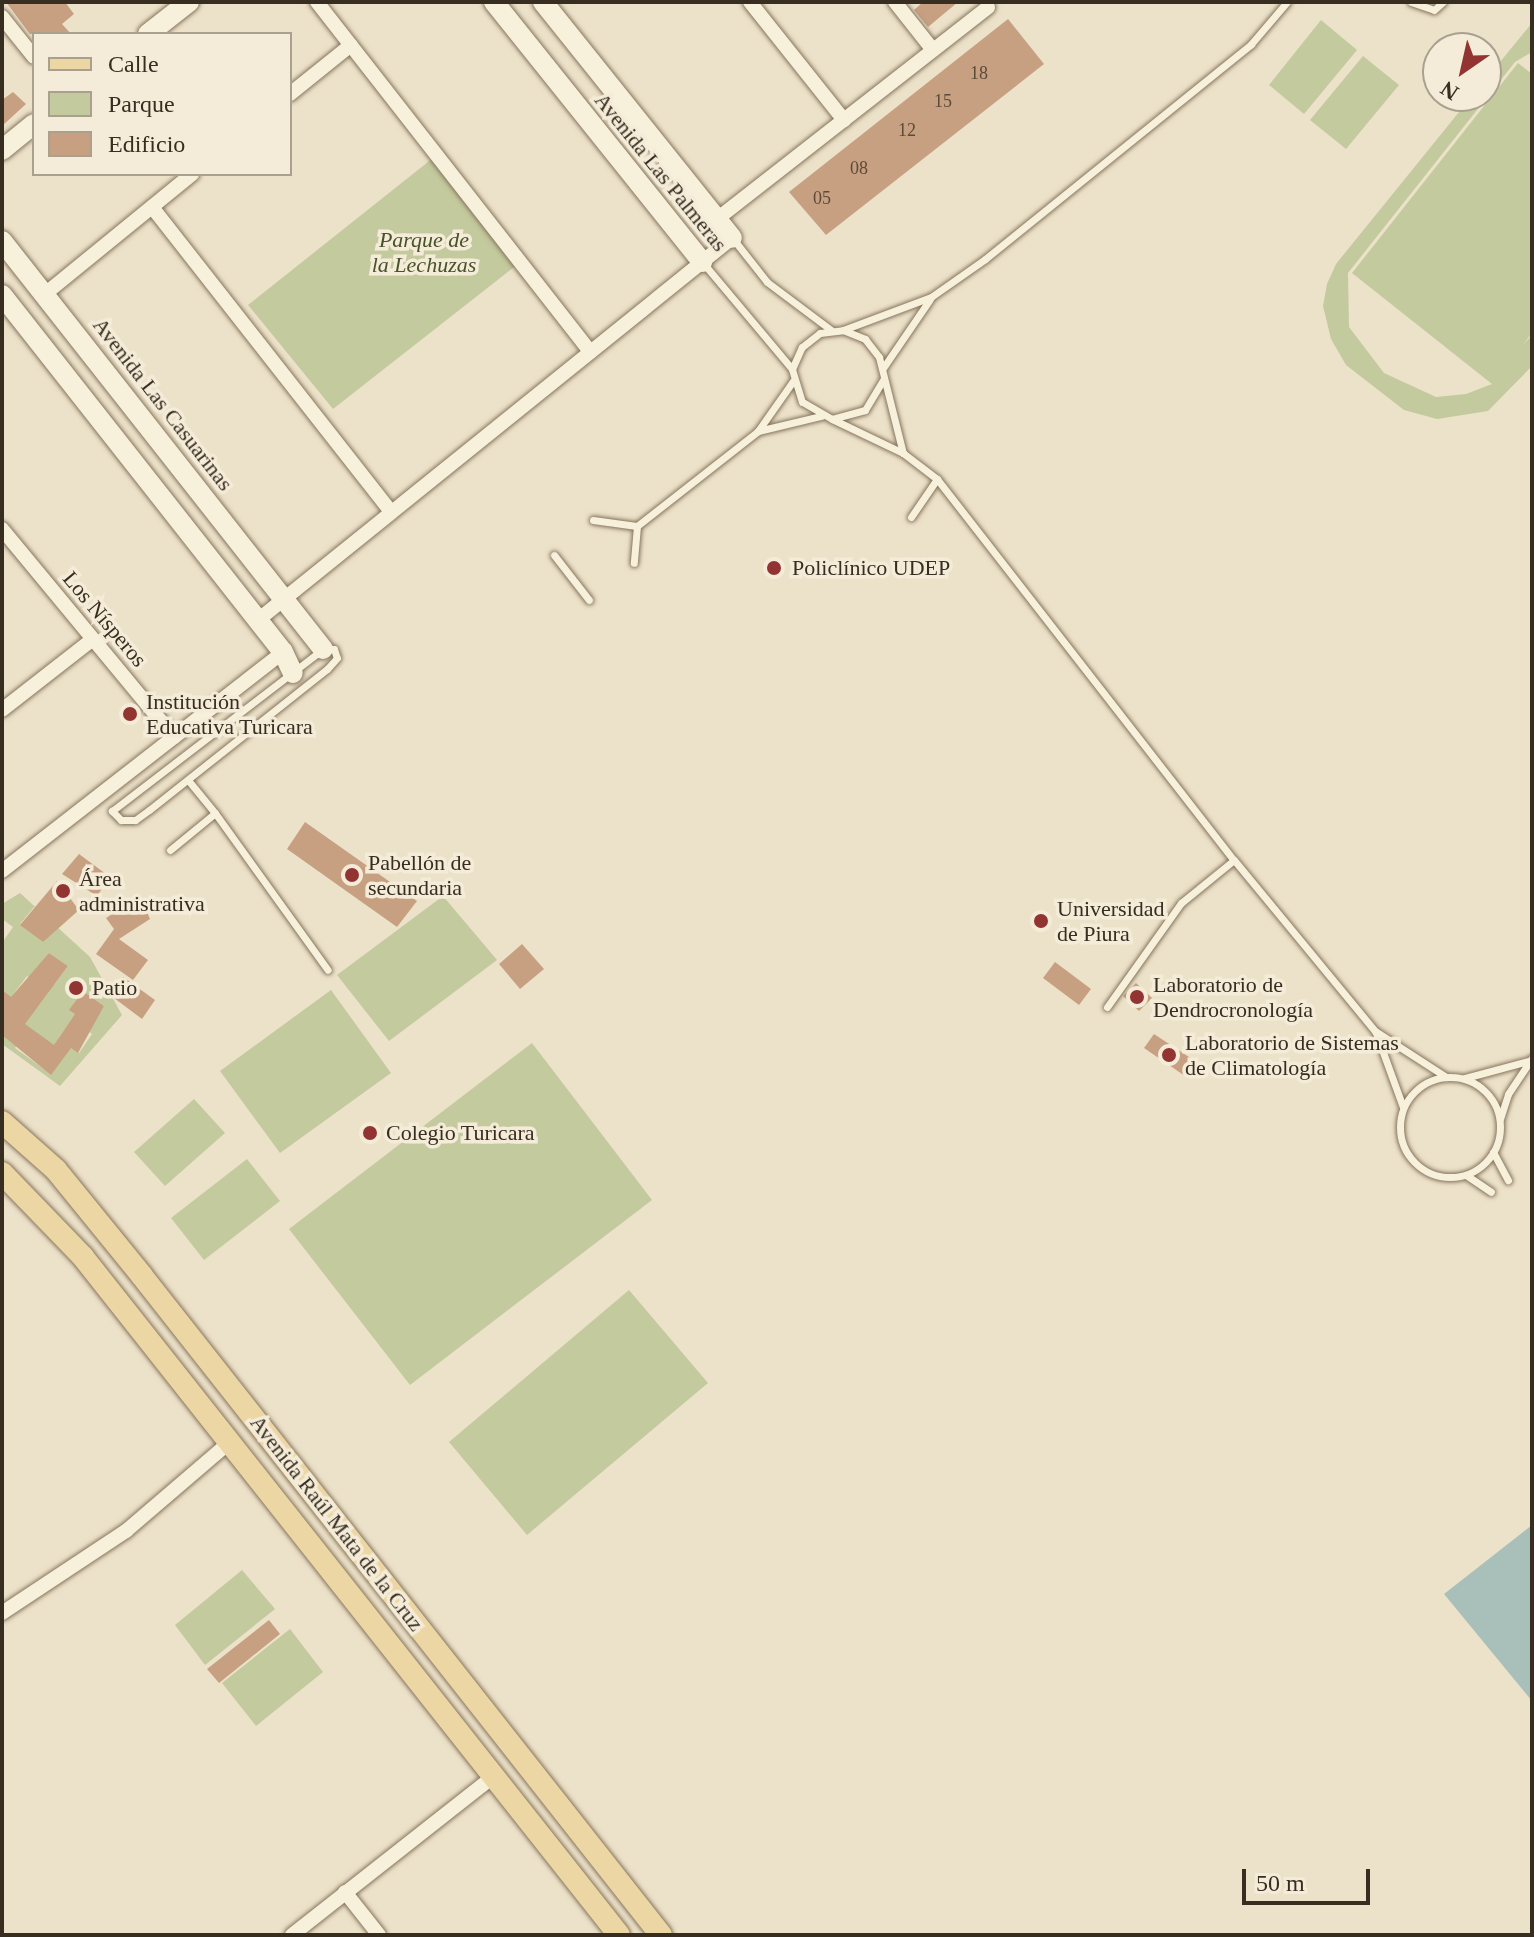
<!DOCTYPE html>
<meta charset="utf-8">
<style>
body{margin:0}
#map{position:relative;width:1534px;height:1937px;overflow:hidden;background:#ece2c9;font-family:Georgia,serif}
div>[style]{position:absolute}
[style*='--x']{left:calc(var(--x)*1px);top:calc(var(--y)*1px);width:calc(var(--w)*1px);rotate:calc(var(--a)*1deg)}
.green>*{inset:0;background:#c3ca9d}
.water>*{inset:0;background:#a9c0ba}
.building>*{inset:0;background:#c7a081}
.roads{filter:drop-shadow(0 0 2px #87755e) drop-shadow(0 0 2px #87755e)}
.lane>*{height:7px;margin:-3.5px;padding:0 3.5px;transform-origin:3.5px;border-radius:3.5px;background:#f7f0db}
.lane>.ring{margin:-3.5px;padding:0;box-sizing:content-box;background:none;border:7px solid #f7f0db;border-radius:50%}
.street>*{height:14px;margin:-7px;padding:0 7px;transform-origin:7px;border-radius:7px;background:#f7f0db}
.secondary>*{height:20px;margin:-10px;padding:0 10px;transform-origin:10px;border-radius:10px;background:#f7f0db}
.primary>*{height:22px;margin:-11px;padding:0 11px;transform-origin:11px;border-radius:11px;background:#ecd7a4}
.dots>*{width:22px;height:22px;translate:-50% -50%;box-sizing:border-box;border:4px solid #f4ecd8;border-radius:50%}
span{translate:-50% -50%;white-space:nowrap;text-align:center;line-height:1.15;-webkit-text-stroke:7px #f4ecd8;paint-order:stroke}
.number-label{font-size:18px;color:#5c4a39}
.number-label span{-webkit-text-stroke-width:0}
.street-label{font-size:22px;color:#382d21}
.park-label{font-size:22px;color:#485329;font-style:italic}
.poi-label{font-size:22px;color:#382d21}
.left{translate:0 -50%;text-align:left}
.frame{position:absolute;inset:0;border:4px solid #382d21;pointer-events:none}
.legend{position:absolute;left:32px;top:32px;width:260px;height:144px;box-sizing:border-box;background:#f4ecd8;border:2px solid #a9a08f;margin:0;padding:10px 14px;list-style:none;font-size:24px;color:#382d21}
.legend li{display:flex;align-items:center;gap:16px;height:40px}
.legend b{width:40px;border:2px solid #a9a08f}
.north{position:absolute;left:1422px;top:32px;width:80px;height:80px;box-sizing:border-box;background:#f4ecd8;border:2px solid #a9a08f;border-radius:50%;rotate:214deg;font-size:22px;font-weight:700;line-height:32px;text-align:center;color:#382d21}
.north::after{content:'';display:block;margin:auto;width:28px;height:36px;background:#923432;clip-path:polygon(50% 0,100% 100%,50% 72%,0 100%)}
.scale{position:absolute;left:1242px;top:1869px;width:128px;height:36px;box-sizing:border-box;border:4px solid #382d21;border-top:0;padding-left:10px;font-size:24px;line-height:28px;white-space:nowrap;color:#382d21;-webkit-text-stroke:6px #f4ecd8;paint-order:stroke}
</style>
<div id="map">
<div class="green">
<div style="clip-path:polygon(1321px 20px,1357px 50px,1304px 114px,1269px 85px)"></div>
<div style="clip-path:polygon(1532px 23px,1532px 52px,1515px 62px,1348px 273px,1349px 327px,1384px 373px,1436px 397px,1466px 394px,1492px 384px,1352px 273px,1518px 63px,1532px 74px,1532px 333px,1522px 346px,1532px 335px,1532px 366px,1488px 411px,1437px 419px,1404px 410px,1346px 365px,1331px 339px,1323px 306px,1327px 284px,1336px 264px,1472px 96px,1486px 96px,1486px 79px)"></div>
<div style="clip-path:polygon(1363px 56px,1399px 85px,1346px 149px,1310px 120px)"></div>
<div style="clip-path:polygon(438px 154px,523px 260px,333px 409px,248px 305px)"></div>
<div style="clip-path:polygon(evenodd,20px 893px,90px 957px,122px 1015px,60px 1086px,2px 1044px,2px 943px,13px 927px,2px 919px,2px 904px,20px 893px,34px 907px,57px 923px,43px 942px,20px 924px,34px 907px,20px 893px,49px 953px,68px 966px,54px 985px,36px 972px,49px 953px,20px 893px,27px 976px,49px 992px,33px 1012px,12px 996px,27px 976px,20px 893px,83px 991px,104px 1006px,91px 1024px,83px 991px,20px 893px,72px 1019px,92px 1034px,79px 1053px,58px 1039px,72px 1019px,20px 893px,29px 1027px,51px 1074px,15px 1048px,29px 1027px)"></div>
<div style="clip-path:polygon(443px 896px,497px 960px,389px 1041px,337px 975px)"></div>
<div style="clip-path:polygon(331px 990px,391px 1073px,280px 1153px,220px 1071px)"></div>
<div style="clip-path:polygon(532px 1043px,652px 1200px,410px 1385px,289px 1229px)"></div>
<div style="clip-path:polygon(194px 1099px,225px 1133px,165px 1186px,134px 1152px)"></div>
<div style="clip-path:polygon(247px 1159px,280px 1201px,204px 1260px,171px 1218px)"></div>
<div style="clip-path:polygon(629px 1290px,708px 1383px,527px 1535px,449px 1442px)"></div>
<div style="clip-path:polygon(242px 1570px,275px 1609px,205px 1665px,175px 1625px)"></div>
<div style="clip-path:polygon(290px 1629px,323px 1672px,256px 1726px,222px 1683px)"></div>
</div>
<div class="water">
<div style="clip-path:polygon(1532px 1525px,1532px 1701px,1444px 1594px)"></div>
</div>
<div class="building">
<div style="clip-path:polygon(6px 2px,65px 2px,74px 14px,62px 24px,71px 34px,30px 34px)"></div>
<div style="clip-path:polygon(923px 2px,958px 2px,928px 27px,914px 10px)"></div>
<div style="clip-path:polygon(1008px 19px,1044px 64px,826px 235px,789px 192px)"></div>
<div style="clip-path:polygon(13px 92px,26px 104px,2px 126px,2px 100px)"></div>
<div style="clip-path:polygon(305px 822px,417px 901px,397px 927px,287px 849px)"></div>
<div style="clip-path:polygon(79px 854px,110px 877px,97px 896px,62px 874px)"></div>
<div style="clip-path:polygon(57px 881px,79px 910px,43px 942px,20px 925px)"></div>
<div style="clip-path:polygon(140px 896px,150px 919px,119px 939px,148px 960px,133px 980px,96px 954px,114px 929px,106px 918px)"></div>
<div style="clip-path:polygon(522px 944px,544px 969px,520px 989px,499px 964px)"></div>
<div style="clip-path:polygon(49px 953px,68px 966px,25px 1024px,54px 1045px,75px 1014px,69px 1010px,83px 991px,104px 1006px,78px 1053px,71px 1048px,51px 1075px,2px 1035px,2px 990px,11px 997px)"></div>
<div style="clip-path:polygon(1055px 962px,1091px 989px,1079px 1005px,1043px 978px)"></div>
<div style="clip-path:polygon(123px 977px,155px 1000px,142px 1019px,110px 995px)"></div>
<div style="clip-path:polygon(1136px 983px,1152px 998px,1139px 1011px,1123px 996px)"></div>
<div style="clip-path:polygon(1154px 1034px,1195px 1061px,1185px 1076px,1144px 1048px)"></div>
<div style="clip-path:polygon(269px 1620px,280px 1634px,219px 1683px,207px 1669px)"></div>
</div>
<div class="roads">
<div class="lane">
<div style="--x:1411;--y:2;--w:24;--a:19"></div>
<div style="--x:1434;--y:10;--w:12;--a:-42"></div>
<div style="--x:734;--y:240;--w:53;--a:51.8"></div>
<div style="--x:767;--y:282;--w:80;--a:36.9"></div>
<div style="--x:704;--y:264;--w:137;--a:50"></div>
<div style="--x:843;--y:330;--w:94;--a:-20.6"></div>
<div style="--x:931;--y:297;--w:66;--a:-35.1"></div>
<div style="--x:985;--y:259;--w:342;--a:-38.9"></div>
<div style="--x:1251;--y:44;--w:55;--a:-49.4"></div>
<div style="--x:883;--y:368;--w:83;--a:-55.7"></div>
<div style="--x:883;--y:380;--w:35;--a:121"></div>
<div style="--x:865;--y:410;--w:34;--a:165"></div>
<div style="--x:832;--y:419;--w:34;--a:-150"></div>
<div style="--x:802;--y:402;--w:34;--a:-107"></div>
<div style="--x:792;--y:369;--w:24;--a:-66"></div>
<div style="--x:802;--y:347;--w:23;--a:-38"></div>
<div style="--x:820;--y:333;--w:23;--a:-7"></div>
<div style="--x:843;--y:330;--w:24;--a:22"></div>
<div style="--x:865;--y:339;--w:23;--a:52"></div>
<div style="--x:879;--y:357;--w:99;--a:76"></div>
<div style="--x:832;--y:419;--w:79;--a:25.6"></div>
<div style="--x:903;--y:453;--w:43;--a:37.4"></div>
<div style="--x:937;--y:479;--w:483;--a:52.1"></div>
<div style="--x:1234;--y:860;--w:222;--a:50.5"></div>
<div style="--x:1375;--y:1031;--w:85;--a:32.9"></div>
<div style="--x:758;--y:431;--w:65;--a:-13.4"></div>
<div style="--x:911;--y:517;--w:46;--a:-55.6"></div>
<div style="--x:593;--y:520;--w:44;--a:7.8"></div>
<div style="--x:637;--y:526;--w:37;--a:95"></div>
<div style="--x:637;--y:526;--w:154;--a:-38.1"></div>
<div style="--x:758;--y:431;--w:61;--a:-55"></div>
<div style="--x:554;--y:555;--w:57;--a:52.1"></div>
<div style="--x:323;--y:649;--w:11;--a:0"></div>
<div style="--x:334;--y:649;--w:9;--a:72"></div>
<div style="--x:337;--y:658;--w:15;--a:132"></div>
<div style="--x:327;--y:669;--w:227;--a:141.6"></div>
<div style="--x:149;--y:810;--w:17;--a:144"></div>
<div style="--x:135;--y:820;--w:14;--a:180"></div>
<div style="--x:121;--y:820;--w:13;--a:-135"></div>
<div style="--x:112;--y:811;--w:266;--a:-37.5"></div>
<div style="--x:215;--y:813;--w:193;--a:54.3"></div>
<div style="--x:170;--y:850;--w:58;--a:-39.4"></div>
<div style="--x:215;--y:813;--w:43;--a:-129.3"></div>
<div style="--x:1107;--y:1007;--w:128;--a:-54.6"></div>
<div style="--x:1181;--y:903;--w:68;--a:-39.1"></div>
<div style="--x:1376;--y:1033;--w:79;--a:70"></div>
<div class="ring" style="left:1400px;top:1077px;width:93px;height:93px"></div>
<div style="--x:1465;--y:1078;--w:65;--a:-15.1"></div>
<div style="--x:1500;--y:1119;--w:26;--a:-72"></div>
<div style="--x:1508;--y:1094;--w:43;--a:-56.3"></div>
<div style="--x:1493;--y:1152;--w:32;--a:62"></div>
<div style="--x:1466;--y:1175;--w:30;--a:34"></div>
</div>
<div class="street">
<div style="--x:317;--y:2;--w:444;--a:52"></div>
<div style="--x:750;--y:2;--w:151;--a:51.5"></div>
<div style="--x:895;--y:2;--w:61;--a:51.6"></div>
<div style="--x:2;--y:17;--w:51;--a:51.3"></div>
<div style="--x:290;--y:94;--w:78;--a:-38.8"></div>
<div style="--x:152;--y:207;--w:387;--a:51.9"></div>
<div style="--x:717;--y:219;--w:344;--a:-38"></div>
<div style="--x:45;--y:294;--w:190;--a:-39.2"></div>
<div style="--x:2;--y:529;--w:270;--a:50.4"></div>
<div style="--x:258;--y:620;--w:609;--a:-38.87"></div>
<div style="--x:2;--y:710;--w:115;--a:-38"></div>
<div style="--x:2;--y:871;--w:356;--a:-37.9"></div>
<div style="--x:2;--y:1613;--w:149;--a:-33.5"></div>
<div style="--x:126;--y:1531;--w:137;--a:-40.6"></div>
<div style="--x:345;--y:1892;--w:55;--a:51.7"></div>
<div style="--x:292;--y:1935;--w:257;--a:-38.2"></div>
</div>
<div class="secondary">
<div style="--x:494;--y:2;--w:333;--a:51.3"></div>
<div style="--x:543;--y:2;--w:302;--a:51.3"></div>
<div style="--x:148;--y:34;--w:52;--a:-38"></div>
<div style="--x:2;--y:150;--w:41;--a:-39.1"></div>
<div style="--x:2;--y:241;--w:519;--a:51.81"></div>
<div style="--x:2;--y:295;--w:454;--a:51.8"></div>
<div style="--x:283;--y:652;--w:23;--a:65"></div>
</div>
<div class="primary">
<div style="--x:2;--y:1122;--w:72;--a:41.6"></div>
<div style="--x:56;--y:1170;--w:136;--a:50.9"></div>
<div style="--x:142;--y:1276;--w:839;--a:51.78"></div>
<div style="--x:2;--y:1173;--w:117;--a:46"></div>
<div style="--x:83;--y:1257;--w:864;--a:51.67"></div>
</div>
</div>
<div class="dots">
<div style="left:774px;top:568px;background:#923432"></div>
<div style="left:130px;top:714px;background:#923432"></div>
<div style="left:352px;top:875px;background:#923432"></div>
<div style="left:63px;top:891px;background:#923432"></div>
<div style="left:1041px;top:921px;background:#923432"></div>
<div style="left:76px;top:988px;background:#923432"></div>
<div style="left:1137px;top:997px;background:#923432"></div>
<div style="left:1169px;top:1055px;background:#923432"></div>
<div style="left:370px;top:1133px;background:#923432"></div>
</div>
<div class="number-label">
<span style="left:979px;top:73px">18</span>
<span style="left:943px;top:101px">15</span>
<span style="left:907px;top:130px">12</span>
<span style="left:859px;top:168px">08</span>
<span style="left:822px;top:198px">05</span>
</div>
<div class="street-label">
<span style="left:661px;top:172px;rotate:51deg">Avenida Las Palmeras</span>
<span style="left:163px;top:404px;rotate:52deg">Avenida Las Casuarinas</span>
<span style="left:105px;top:619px;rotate:50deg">Los Nísperos</span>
<span style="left:337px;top:1523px;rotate:52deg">Avenida Raúl Mata de la Cruz</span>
</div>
<div class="park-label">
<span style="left:424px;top:252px">Parque de<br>la Lechuzas</span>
</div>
<div class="poi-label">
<span class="left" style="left:792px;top:568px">Policlínico UDEP</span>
<span class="left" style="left:146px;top:714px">Institución<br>Educativa Turicara</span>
<span class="left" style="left:368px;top:875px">Pabellón de<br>secundaria</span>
<span class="left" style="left:79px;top:891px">Área<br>administrativa</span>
<span class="left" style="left:1057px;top:921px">Universidad<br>de Piura</span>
<span class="left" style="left:1153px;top:997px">Laboratorio de<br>Dendrocronología</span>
<span class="left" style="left:92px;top:988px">Patio</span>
<span class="left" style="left:1185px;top:1055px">Laboratorio de Sistemas<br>de Climatología</span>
<span class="left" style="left:386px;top:1133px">Colegio Turicara</span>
</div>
<div class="frame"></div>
<ul class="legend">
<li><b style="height:10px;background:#ecd7a4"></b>Calle</li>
<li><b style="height:22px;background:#c3ca9d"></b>Parque</li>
<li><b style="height:22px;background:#c7a081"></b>Edificio</li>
</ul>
<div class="north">N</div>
<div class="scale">50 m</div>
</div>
